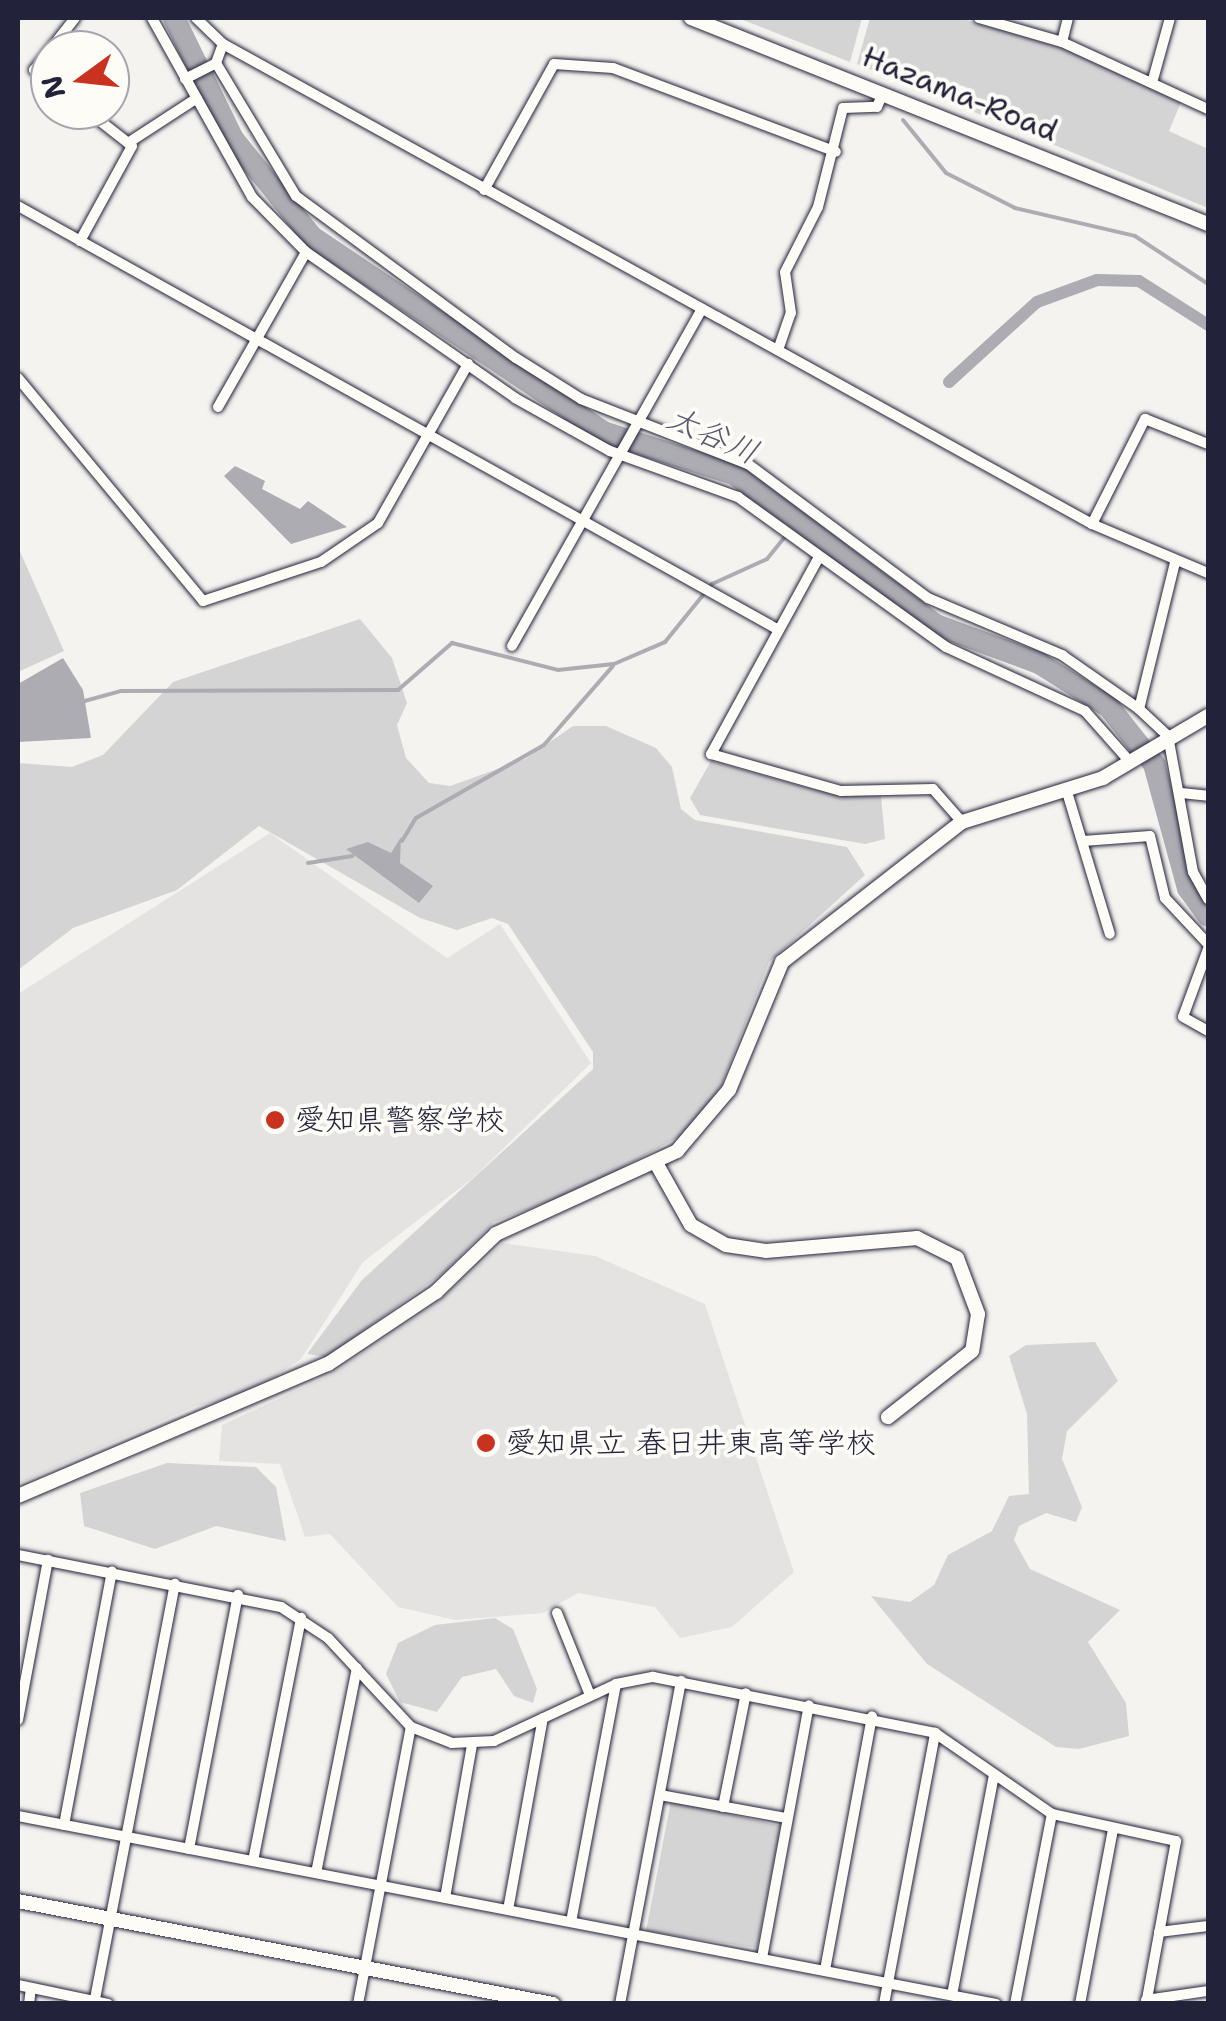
<!DOCTYPE html>
<meta charset="utf-8">
<style>
body{margin:0}
#map{position:relative;width:1226px;height:2021px;overflow:hidden;background:#f4f3ef;font-family:"Shantell Sans","Klee One",sans-serif}
div>[style]{position:absolute}
[style*='--x']{left:calc(var(--x)*1px);top:calc(var(--y)*1px);width:calc(var(--w)*1px);rotate:calc(var(--a)*1deg)}
.built>*{inset:0;background:#e4e3e2}
.green>*{inset:0;background:#d5d4d5}
.water>*{inset:0;background:#acacb2}
.stream>*{height:4px;margin:-2px;padding:0 2px;transform-origin:2px;border-radius:2px;background:#acacb2}
.canal>*{height:12px;margin:-6px;padding:0 6px;transform-origin:6px;border-radius:6px;background:#acacb2}
.river>*{height:22px;margin:-11px;padding:0 11px;transform-origin:11px;border-radius:11px;background:#acacb2}
.roads{filter:drop-shadow(0 0 2px #22223b) drop-shadow(0 0 2px #22223b)}
.street>*{height:10px;margin:-5px;padding:0 5px;transform-origin:5px;border-radius:5px;background:#fdfcf7}
.secondary>*{height:14px;margin:-7px;padding:0 7px;transform-origin:7px;border-radius:7px;background:#fdfcf7}
.dots>*{width:28px;height:28px;translate:-50% -50%;box-sizing:border-box;border:5px solid #fdfcf7;border-radius:50%}
span{translate:-50% -50%;white-space:nowrap;text-align:center;line-height:1.15;-webkit-text-stroke:8px #fdfcf7;paint-order:stroke}
.street-label{font-size:30px;color:#22223b}
.poi-label{font-size:30px;color:#22223b}
.left{translate:0 -50%;text-align:left}
.water-label{font-size:32px;color:#59596b;font-style:italic}
.frame{position:absolute;inset:0;border:20px solid #22223b;pointer-events:none}
.north{position:absolute;left:30px;top:30px;width:100px;height:100px;box-sizing:border-box;background:#fdfcf7;border:2px solid #a5a5ac;border-radius:50%;rotate:255deg;font-size:28px;font-weight:700;line-height:40px;text-align:center;color:#22223b}
.north::after{content:'';display:block;margin:auto;width:35px;height:45px;background:#c8321e;clip-path:polygon(50% 0,100% 100%,50% 72%,0 100%)}
</style>
<div id="map">
<div class="built">
<div style="clip-path:polygon(270px 833px,447px 958px,500px 924px,591px 1063px,473px 1178px,363px 1262px,301px 1359px,245px 1396px,196px 1406px,18px 1484px,18px 994px)"></div>
<div style="clip-path:polygon(503px 1243px,595px 1256px,705px 1304px,794px 1572px,732px 1627px,680px 1638px,655px 1607px,578px 1593px,543px 1613px,455px 1620px,398px 1607px,330px 1534px,305px 1537px,280px 1464px,219px 1461px,222px 1425px,332px 1374px,438px 1302px)"></div>
</div>
<div class="green">
<div style="clip-path:polygon(738px 18px,862px 18px,850px 62px)"></div>
<div style="clip-path:polygon(870px 18px,960px 18px,1062px 48px,1181px 102px,1169px 131px,1208px 149px,1208px 208px,857px 64px)"></div>
<div style="clip-path:polygon(18px 547px,64px 651px,18px 672px)"></div>
<div style="clip-path:polygon(360px 619px,392px 658px,407px 703px,397px 725px,406px 758px,429px 783px,450px 786px,525px 759px,573px 726px,606px 726px,656px 748px,672px 767px,681px 809px,695px 820px,847px 847px,865px 875px,769px 962px,722px 1084px,693px 1129px,585px 1188px,494px 1222px,442px 1274px,327px 1357px,307px 1354px,362px 1280px,593px 1069px,593px 1052px,508px 924px,492px 918px,457px 930px,420px 918px,259px 826px,177px 890px,73px 928px,18px 970px,18px 763px,72px 767px,103px 755px,173px 682px)"></div>
<div style="clip-path:polygon(711px 761px,815px 790px,881px 795px,885px 839px,865px 844px,700px 815px,690px 798px)"></div>
<div style="clip-path:polygon(1095px 1342px,1118px 1381px,1067px 1431px,1062px 1459px,1082px 1507px,1076px 1522px,1046px 1513px,1019px 1526px,1014px 1540px,1030px 1569px,1120px 1610px,1088px 1642px,1126px 1703px,1129px 1736px,1079px 1749px,1056px 1747px,927px 1664px,871px 1596px,910px 1602px,934px 1585px,948px 1555px,992px 1531px,1009px 1496px,1029px 1494px,1027px 1414px,1009px 1356px,1026px 1345px)"></div>
<div style="clip-path:polygon(167px 1463px,256px 1467px,276px 1487px,286px 1541px,216px 1526px,155px 1549px,84px 1526px,80px 1493px)"></div>
<div style="clip-path:polygon(495px 1618px,513px 1629px,537px 1689px,533px 1703px,514px 1696px,496px 1669px,462px 1677px,437px 1712px,400px 1702px,386px 1674px,398px 1643px,435px 1625px)"></div>
<div style="clip-path:polygon(671px 1801px,781px 1826px,757px 1948px,646px 1931px)"></div>
</div>
<div class="water">
<div style="clip-path:polygon(235px 466px,265px 481px,262px 489px,300px 509px,308px 501px,347px 527px,291px 544px,224px 476px)"></div>
<div style="clip-path:polygon(63px 658px,83px 690px,91px 738px,18px 742px,18px 684px)"></div>
<div style="clip-path:polygon(401px 837px,400px 863px,433px 886px,419px 903px,346px 849px,368px 842px,391px 853px)"></div>
</div>
<div class="stream">
<div style="--x:903;--y:120;--w:68;--a:50.9"></div>
<div style="--x:946;--y:173;--w:77;--a:26.9"></div>
<div style="--x:1015;--y:208;--w:123;--a:13.1"></div>
<div style="--x:1135;--y:236;--w:87;--a:33.3"></div>
<div style="--x:81;--y:702;--w:41;--a:-15.4"></div>
<div style="--x:121;--y:691;--w:277;--a:-0.2"></div>
<div style="--x:398;--y:690;--w:72;--a:-41"></div>
<div style="--x:452;--y:643;--w:109;--a:14.3"></div>
<div style="--x:558;--y:670;--w:56;--a:-6.1"></div>
<div style="--x:614;--y:664;--w:56;--a:-23.3"></div>
<div style="--x:665;--y:642;--w:75;--a:-51"></div>
<div style="--x:712;--y:584;--w:60;--a:-24.4"></div>
<div style="--x:767;--y:559;--w:27;--a:-51"></div>
<div style="--x:402;--y:841;--w:27;--a:-59"></div>
<div style="--x:416;--y:818;--w:147;--a:-29.7"></div>
<div style="--x:544;--y:745;--w:105;--a:-48.9"></div>
<div style="--x:308;--y:863;--w:45;--a:-9"></div>
</div>
<div class="canal">
<div style="--x:949;--y:382;--w:119;--a:-42.3"></div>
<div style="--x:1037;--y:302;--w:64;--a:-20.1"></div>
<div style="--x:1097;--y:280;--w:42;--a:1.4"></div>
<div style="--x:1139;--y:281;--w:82;--a:32.5"></div>
</div>
<div class="river">
<div style="--x:174;--y:18;--w:135;--a:64"></div>
<div style="--x:233;--y:139;--w:126;--a:51.1"></div>
<div style="--x:312;--y:237;--w:350;--a:33.8"></div>
<div style="--x:603;--y:432;--w:138;--a:17.8"></div>
<div style="--x:734;--y:474;--w:252;--a:36.8"></div>
<div style="--x:936;--y:625;--w:110;--a:20.3"></div>
<div style="--x:1039;--y:663;--w:83;--a:32.2"></div>
<div style="--x:1109;--y:707;--w:73;--a:51.7"></div>
<div style="--x:1154;--y:764;--w:129;--a:74.7"></div>
<div style="--x:1188;--y:888;--w:34;--a:54"></div>
</div>
<div class="roads">
<div class="street">
<div style="--x:152;--y:18;--w:205;--a:60.8"></div>
<div style="--x:252;--y:197;--w:77;--a:45.5"></div>
<div style="--x:306;--y:252;--w:255;--a:34.9"></div>
<div style="--x:515;--y:398;--w:109;--a:29.2"></div>
<div style="--x:610;--y:451;--w:136;--a:19.8"></div>
<div style="--x:738;--y:497;--w:256;--a:35.8"></div>
<div style="--x:946;--y:647;--w:153;--a:24.7"></div>
<div style="--x:1085;--y:711;--w:69;--a:48.5"></div>
<div style="--x:196;--y:18;--w:37;--a:44"></div>
<div style="--x:223;--y:44;--w:993;--a:28.91"></div>
<div style="--x:1092;--y:524;--w:126;--a:22.9"></div>
<div style="--x:979;--y:18;--w:86;--a:16.1"></div>
<div style="--x:1062;--y:42;--w:161;--a:24.7"></div>
<div style="--x:1062;--y:42;--w:25;--a:-76"></div>
<div style="--x:216;--y:63;--w:155;--a:59"></div>
<div style="--x:296;--y:196;--w:273;--a:36.4"></div>
<div style="--x:516;--y:358;--w:77;--a:32.2"></div>
<div style="--x:581;--y:399;--w:179;--a:21.3"></div>
<div style="--x:748;--y:464;--w:224;--a:36.7"></div>
<div style="--x:928;--y:598;--w:146;--a:23"></div>
<div style="--x:1062;--y:655;--w:94;--a:35"></div>
<div style="--x:1139;--y:709;--w:40;--a:43"></div>
<div style="--x:1168;--y:736;--w:138;--a:79.6"></div>
<div style="--x:1193;--y:872;--w:31;--a:61"></div>
<div style="--x:185;--y:79;--w:35;--a:-27"></div>
<div style="--x:216;--y:63;--w:20;--a:-70"></div>
<div style="--x:50;--y:82;--w:20;--a:-143"></div>
<div style="--x:34;--y:70;--w:66;--a:-51.7"></div>
<div style="--x:1152;--y:83;--w:67;--a:-74.5"></div>
<div style="--x:128;--y:143;--w:82;--a:-33.1"></div>
<div style="--x:484;--y:190;--w:144;--a:-60.9"></div>
<div style="--x:554;--y:64;--w:59;--a:3.9"></div>
<div style="--x:613;--y:68;--w:238;--a:20.6"></div>
<div style="--x:18;--y:206;--w:869;--a:29.13"></div>
<div style="--x:80;--y:241;--w:108;--a:-61.3"></div>
<div style="--x:132;--y:146;--w:58;--a:-142"></div>
<div style="--x:778;--y:350;--w:39;--a:-71"></div>
<div style="--x:791;--y:313;--w:41;--a:-98.3"></div>
<div style="--x:785;--y:272;--w:73;--a:-63.1"></div>
<div style="--x:818;--y:207;--w:102;--a:-75.8"></div>
<div style="--x:843;--y:108;--w:34;--a:-2"></div>
<div style="--x:877;--y:107;--w:15;--a:-67"></div>
<div style="--x:18;--y:378;--w:290;--a:50.3"></div>
<div style="--x:203;--y:601;--w:124;--a:-18.3"></div>
<div style="--x:321;--y:562;--w:69;--a:-34.4"></div>
<div style="--x:378;--y:523;--w:183;--a:-60.5"></div>
<div style="--x:218;--y:407;--w:178;--a:-60.4"></div>
<div style="--x:1092;--y:524;--w:118;--a:-63.2"></div>
<div style="--x:1145;--y:419;--w:68;--a:21.6"></div>
<div style="--x:819;--y:557;--w:225;--a:118.7"></div>
<div style="--x:711;--y:754;--w:135;--a:15.9"></div>
<div style="--x:841;--y:791;--w:92;--a:-1.2"></div>
<div style="--x:933;--y:789;--w:44;--a:48.7"></div>
<div style="--x:512;--y:646;--w:387;--a:-60.6"></div>
<div style="--x:1139;--y:709;--w:151;--a:-76.2"></div>
<div style="--x:1067;--y:792;--w:148;--a:73.2"></div>
<div style="--x:1181;--y:793;--w:27;--a:6"></div>
<div style="--x:1083;--y:841;--w:67;--a:-4.3"></div>
<div style="--x:1150;--y:836;--w:64;--a:76.4"></div>
<div style="--x:1165;--y:898;--w:63;--a:46.9"></div>
<div style="--x:1208;--y:949;--w:72;--a:110.2"></div>
<div style="--x:1183;--y:1017;--w:29;--a:29"></div>
<div style="--x:18;--y:1555;--w:268;--a:11.2"></div>
<div style="--x:281;--y:1607;--w:56;--a:33.4"></div>
<div style="--x:328;--y:1638;--w:122;--a:47"></div>
<div style="--x:411;--y:1727;--w:44;--a:21.3"></div>
<div style="--x:452;--y:1743;--w:42;--a:-2.7"></div>
<div style="--x:494;--y:1741;--w:135;--a:-25"></div>
<div style="--x:616;--y:1684;--w:38;--a:-11"></div>
<div style="--x:653;--y:1677;--w:288;--a:11.2"></div>
<div style="--x:935;--y:1733;--w:142;--a:34.7"></div>
<div style="--x:1052;--y:1814;--w:127;--a:12.3"></div>
<div style="--x:1176;--y:1841;--w:166;--a:100.4"></div>
<div style="--x:557;--y:1613;--w:88;--a:68.1"></div>
<div style="--x:18;--y:1720;--w:163;--a:-79.4"></div>
<div style="--x:660;--y:1795;--w:129;--a:10.3"></div>
<div style="--x:723;--y:1807;--w:116;--a:-78.6"></div>
<div style="--x:18;--y:1816;--w:996;--a:10.88"></div>
<div style="--x:64;--y:1825;--w:258;--a:-79.3"></div>
<div style="--x:189;--y:1849;--w:259;--a:-79.1"></div>
<div style="--x:253;--y:1861;--w:248;--a:-78.8"></div>
<div style="--x:316;--y:1873;--w:209;--a:-78.7"></div>
<div style="--x:445;--y:1898;--w:155;--a:-80"></div>
<div style="--x:508;--y:1910;--w:195;--a:-79.7"></div>
<div style="--x:571;--y:1922;--w:242;--a:-79.3"></div>
<div style="--x:1159;--y:1932;--w:49;--a:-7"></div>
<div style="--x:762;--y:1958;--w:257;--a:-79.5"></div>
<div style="--x:825;--y:1970;--w:258;--a:-79.5"></div>
<div style="--x:18;--y:1985;--w:92;--a:11.9"></div>
<div style="--x:952;--y:1995;--w:224;--a:-79.2"></div>
<div style="--x:1146;--y:2000;--w:63;--a:-8.3"></div>
<div style="--x:29;--y:2004;--w:16;--a:-83"></div>
<div style="--x:94;--y:2004;--w:428;--a:-79.1"></div>
<div style="--x:358;--y:2004;--w:282;--a:-79.2"></div>
<div style="--x:620;--y:2004;--w:329;--a:-79.3"></div>
<div style="--x:884;--y:2004;--w:276;--a:-79.3"></div>
<div style="--x:1015;--y:2004;--w:194;--a:-79"></div>
<div style="--x:1080;--y:2004;--w:178;--a:-79.3"></div>
</div>
<div class="secondary">
<div style="--x:691;--y:18;--w:557;--a:21.72"></div>
<div style="--x:656;--y:1163;--w:71;--a:60.6"></div>
<div style="--x:691;--y:1225;--w:40;--a:29.7"></div>
<div style="--x:726;--y:1245;--w:40;--a:8.5"></div>
<div style="--x:766;--y:1251;--w:152;--a:-4.9"></div>
<div style="--x:917;--y:1238;--w:45;--a:26.6"></div>
<div style="--x:957;--y:1258;--w:60;--a:69.4"></div>
<div style="--x:978;--y:1314;--w:37;--a:99"></div>
<div style="--x:972;--y:1351;--w:107;--a:141.8"></div>
<div style="--x:18;--y:1496;--w:337;--a:-23.1"></div>
<div style="--x:328;--y:1364;--w:130;--a:-33.7"></div>
<div style="--x:436;--y:1292;--w:83;--a:-44"></div>
<div style="--x:496;--y:1234;--w:199;--a:-24.6"></div>
<div style="--x:677;--y:1151;--w:80;--a:-49.6"></div>
<div style="--x:729;--y:1090;--w:139;--a:-67.5"></div>
<div style="--x:782;--y:962;--w:228;--a:-37.9"></div>
<div style="--x:962;--y:822;--w:148;--a:-17.3"></div>
<div style="--x:1103;--y:778;--w:122;--a:-30.6"></div>
<div style="--x:18;--y:1901;--w:545;--a:10.9"></div>
</div>
</div>
<div class="dots">
<div style="left:275px;top:1120px;background:#c8321e"></div>
<div style="left:486px;top:1443px;background:#c8321e"></div>
</div>
<div class="street-label">
<span style="left:960px;top:94px;rotate:22deg">Hazama-Road</span>
</div>
<div class="poi-label">
<span class="left" style="left:295px;top:1120px">愛知県警察学校</span>
<span class="left" style="left:506px;top:1443px">愛知県立 春日井東高等学校</span>
</div>
<div class="water-label">
<span style="left:713px;top:435px;rotate:24deg">大谷川</span>
</div>
<div class="frame"></div>
<div class="north">N</div>
</div>
